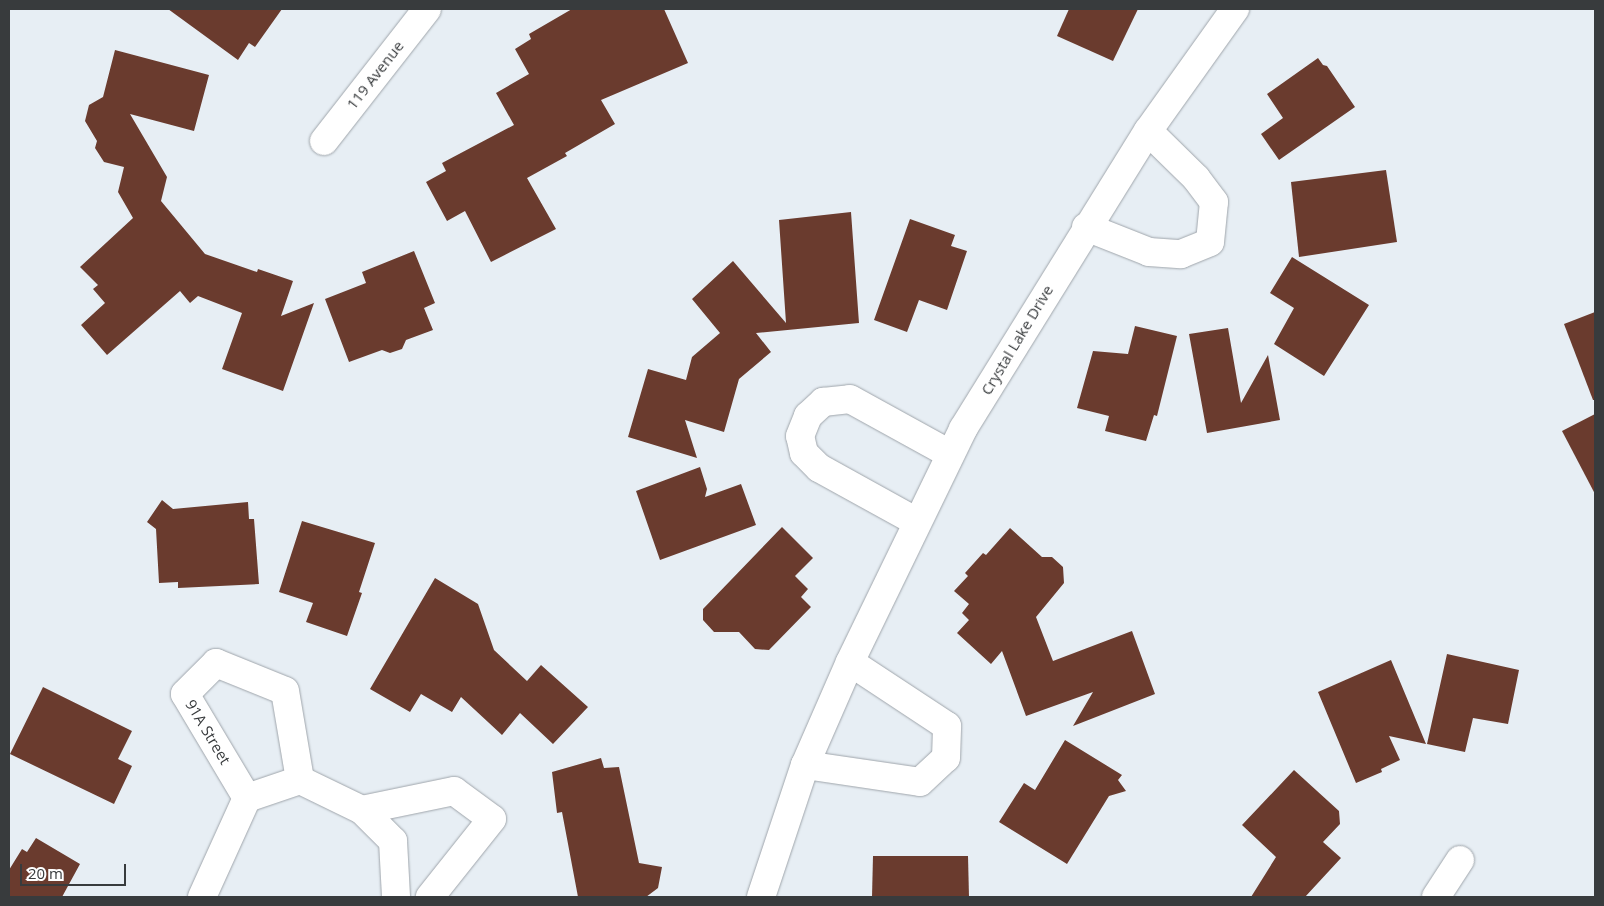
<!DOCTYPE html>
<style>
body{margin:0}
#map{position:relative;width:1604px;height:906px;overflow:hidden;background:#e7eef4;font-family:"Open Sans",sans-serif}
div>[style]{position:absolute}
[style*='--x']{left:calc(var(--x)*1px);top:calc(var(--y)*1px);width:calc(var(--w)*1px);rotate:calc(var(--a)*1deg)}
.building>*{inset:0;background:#6a3b2e}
.roads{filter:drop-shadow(0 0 1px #9fa5ab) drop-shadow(0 0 1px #9fa5ab)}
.minor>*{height:28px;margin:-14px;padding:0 14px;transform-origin:14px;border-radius:14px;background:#fff}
.tertiary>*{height:28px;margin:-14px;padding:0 14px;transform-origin:14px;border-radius:14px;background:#fff}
span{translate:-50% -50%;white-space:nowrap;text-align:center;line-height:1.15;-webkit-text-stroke:5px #fff;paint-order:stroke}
.street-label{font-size:15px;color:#383b3d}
.frame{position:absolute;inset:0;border:10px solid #383b3d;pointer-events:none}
.scale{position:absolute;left:20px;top:864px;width:106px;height:22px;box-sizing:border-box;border:2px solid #383b3d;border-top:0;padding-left:6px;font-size:15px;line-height:18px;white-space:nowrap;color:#383b3d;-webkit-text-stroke:4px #fff;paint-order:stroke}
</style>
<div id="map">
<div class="building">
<div style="clip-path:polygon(168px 9px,282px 9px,255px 47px,249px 43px,238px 60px)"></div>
<div style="clip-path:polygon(572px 9px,664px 9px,688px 63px,601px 100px,615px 124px,565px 153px,567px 156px,527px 178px,556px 229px,491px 262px,465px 211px,447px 221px,426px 182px,446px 171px,442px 163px,514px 125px,496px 93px,529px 74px,515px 49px,531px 39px,529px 34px)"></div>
<div style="clip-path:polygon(1069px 9px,1138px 9px,1113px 61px,1057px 36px)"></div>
<div style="clip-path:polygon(115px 50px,209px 75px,194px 131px,130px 114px,167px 177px,161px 201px,205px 254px,257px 272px,258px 269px,293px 281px,281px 316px,314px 303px,283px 391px,222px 369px,242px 313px,198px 296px,190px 303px,180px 291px,107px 355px,81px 325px,105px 303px,93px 289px,98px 285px,80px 267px,133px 218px,118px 192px,124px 167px,104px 162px,95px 148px,97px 141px,85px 121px,89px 105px,103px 97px)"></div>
<div style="clip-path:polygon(1318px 58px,1323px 65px,1327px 66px,1355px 107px,1279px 160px,1261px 134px,1283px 118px,1267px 94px)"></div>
<div style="clip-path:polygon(1386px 170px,1397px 242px,1299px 257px,1291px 182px)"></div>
<div style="clip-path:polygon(851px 212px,859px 323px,756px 333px,771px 352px,739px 379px,724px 432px,685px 420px,697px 458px,628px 437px,648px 369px,686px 380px,692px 357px,720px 333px,692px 299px,733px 261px,786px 323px,779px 220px)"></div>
<div style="clip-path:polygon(910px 219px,955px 235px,951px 246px,967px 251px,947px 310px,919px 300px,907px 332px,874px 320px)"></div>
<div style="clip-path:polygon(414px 251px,435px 303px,424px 308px,433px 330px,406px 340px,402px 349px,390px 353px,382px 350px,349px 362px,325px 299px,366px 283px,362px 272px)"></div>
<div style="clip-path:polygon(1292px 257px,1369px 305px,1324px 376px,1274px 344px,1294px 308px,1270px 293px)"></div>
<div style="clip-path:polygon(1595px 312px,1595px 400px,1593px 400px,1564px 324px)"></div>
<div style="clip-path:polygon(1135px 326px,1177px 336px,1157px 416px,1154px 415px,1146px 441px,1105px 431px,1109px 416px,1077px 408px,1093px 351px,1128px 354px)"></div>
<div style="clip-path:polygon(1228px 328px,1241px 403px,1268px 355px,1280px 420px,1207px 433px,1189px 334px)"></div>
<div style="clip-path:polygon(1595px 414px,1595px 494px,1562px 431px)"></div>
<div style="clip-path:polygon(700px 467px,707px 489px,705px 497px,741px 484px,756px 525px,660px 560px,636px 491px)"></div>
<div style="clip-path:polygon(162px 500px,173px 509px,248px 502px,249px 519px,254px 519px,259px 584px,178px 588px,178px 582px,159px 583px,156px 529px,147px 522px)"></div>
<div style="clip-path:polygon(302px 521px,375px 543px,359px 592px,362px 593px,347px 636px,306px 622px,313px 603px,279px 592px)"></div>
<div style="clip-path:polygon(782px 527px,813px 558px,795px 576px,808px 589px,801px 597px,811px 607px,769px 650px,755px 649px,739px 632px,714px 632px,703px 620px,703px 609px)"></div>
<div style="clip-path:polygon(1010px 528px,1042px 557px,1052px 557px,1063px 567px,1064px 583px,1036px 617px,1053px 661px,1132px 631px,1155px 694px,1073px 726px,1093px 692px,1026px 716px,1002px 651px,991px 664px,957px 633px,969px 620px,962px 613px,969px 604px,954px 591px,968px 576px,965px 573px,983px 553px,986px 555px)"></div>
<div style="clip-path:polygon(435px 578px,478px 604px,494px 650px,527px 681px,541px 665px,588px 707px,553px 744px,520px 713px,502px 735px,461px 697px,452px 712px,421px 694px,410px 712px,370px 689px)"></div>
<div style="clip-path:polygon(1447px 654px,1519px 670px,1508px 724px,1473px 718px,1465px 752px,1427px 744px)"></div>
<div style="clip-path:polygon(1391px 660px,1426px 744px,1389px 736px,1400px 760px,1381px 769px,1382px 772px,1356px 783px,1318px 692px)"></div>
<div style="clip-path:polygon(43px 687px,132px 731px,118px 759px,132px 766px,114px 804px,10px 754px)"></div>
<div style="clip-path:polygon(1065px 740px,1122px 775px,1118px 780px,1126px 791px,1109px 796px,1067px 864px,999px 822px,1024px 783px,1035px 790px)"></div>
<div style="clip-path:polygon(601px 758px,604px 768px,619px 767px,639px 863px,662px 867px,658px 888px,646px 897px,578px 897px,562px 812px,557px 813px,552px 772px)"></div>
<div style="clip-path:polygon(1294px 770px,1339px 811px,1340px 824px,1323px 842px,1341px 858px,1305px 897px,1251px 897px,1276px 857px,1242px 825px)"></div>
<div style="clip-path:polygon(36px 838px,80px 864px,62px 897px,9px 897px,9px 870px,22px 849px,27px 852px)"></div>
<div style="clip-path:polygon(873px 856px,968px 856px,969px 897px,872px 897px)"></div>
</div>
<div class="roads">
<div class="minor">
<div style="--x:324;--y:141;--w:167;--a:-52"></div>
<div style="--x:1086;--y:227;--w:68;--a:21.6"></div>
<div style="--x:1149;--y:252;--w:32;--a:4"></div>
<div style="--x:1181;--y:254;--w:31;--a:-22"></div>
<div style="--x:1210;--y:242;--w:40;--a:-84.3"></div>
<div style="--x:1214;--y:202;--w:30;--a:-127"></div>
<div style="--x:1196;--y:178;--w:67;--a:-135.6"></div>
<div style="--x:917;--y:522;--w:112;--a:-151.1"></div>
<div style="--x:819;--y:468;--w:21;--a:-135"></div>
<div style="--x:804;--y:453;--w:17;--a:-103"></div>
<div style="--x:800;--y:436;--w:22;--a:-68"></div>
<div style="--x:808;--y:416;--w:21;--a:-43"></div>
<div style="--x:823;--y:402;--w:27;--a:-6"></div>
<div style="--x:850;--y:399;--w:114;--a:28.8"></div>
<div style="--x:805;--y:765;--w:116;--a:8.4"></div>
<div style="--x:920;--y:782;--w:35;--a:-43"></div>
<div style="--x:946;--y:758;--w:32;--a:-88"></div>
<div style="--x:947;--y:726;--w:116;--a:-146.6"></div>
<div style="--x:247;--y:798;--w:121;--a:-120.8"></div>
<div style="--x:185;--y:694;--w:44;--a:-45"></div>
<div style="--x:216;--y:663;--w:74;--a:22.1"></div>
<div style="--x:285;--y:691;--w:90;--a:80.4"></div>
<div style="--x:247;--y:798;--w:56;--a:-18.8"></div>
<div style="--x:300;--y:780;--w:69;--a:25.8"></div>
<div style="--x:362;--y:810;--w:44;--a:45"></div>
<div style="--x:393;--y:841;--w:56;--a:86.9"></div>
<div style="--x:362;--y:810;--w:94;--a:-11.7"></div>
<div style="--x:454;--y:791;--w:47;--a:36.4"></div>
<div style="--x:492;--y:819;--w:100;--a:128.5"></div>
<div style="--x:202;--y:897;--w:109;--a:-65.6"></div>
<div style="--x:1436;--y:897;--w:44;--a:-57"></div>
</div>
<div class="tertiary">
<div style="--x:761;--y:897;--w:139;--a:-71.6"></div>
<div style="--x:805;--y:765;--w:112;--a:-66.4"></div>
<div style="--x:850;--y:662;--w:259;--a:-64.1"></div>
<div style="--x:963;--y:429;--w:351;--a:-58.2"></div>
<div style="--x:1148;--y:131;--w:150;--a:-54.5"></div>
</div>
</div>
<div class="street-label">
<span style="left:375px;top:75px;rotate:-52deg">119 Avenue</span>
<span style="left:1017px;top:340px;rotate:-59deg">Crystal Lake Drive</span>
<span style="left:208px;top:732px;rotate:59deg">91A Street</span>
</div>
<div class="frame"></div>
<div class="scale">20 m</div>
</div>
